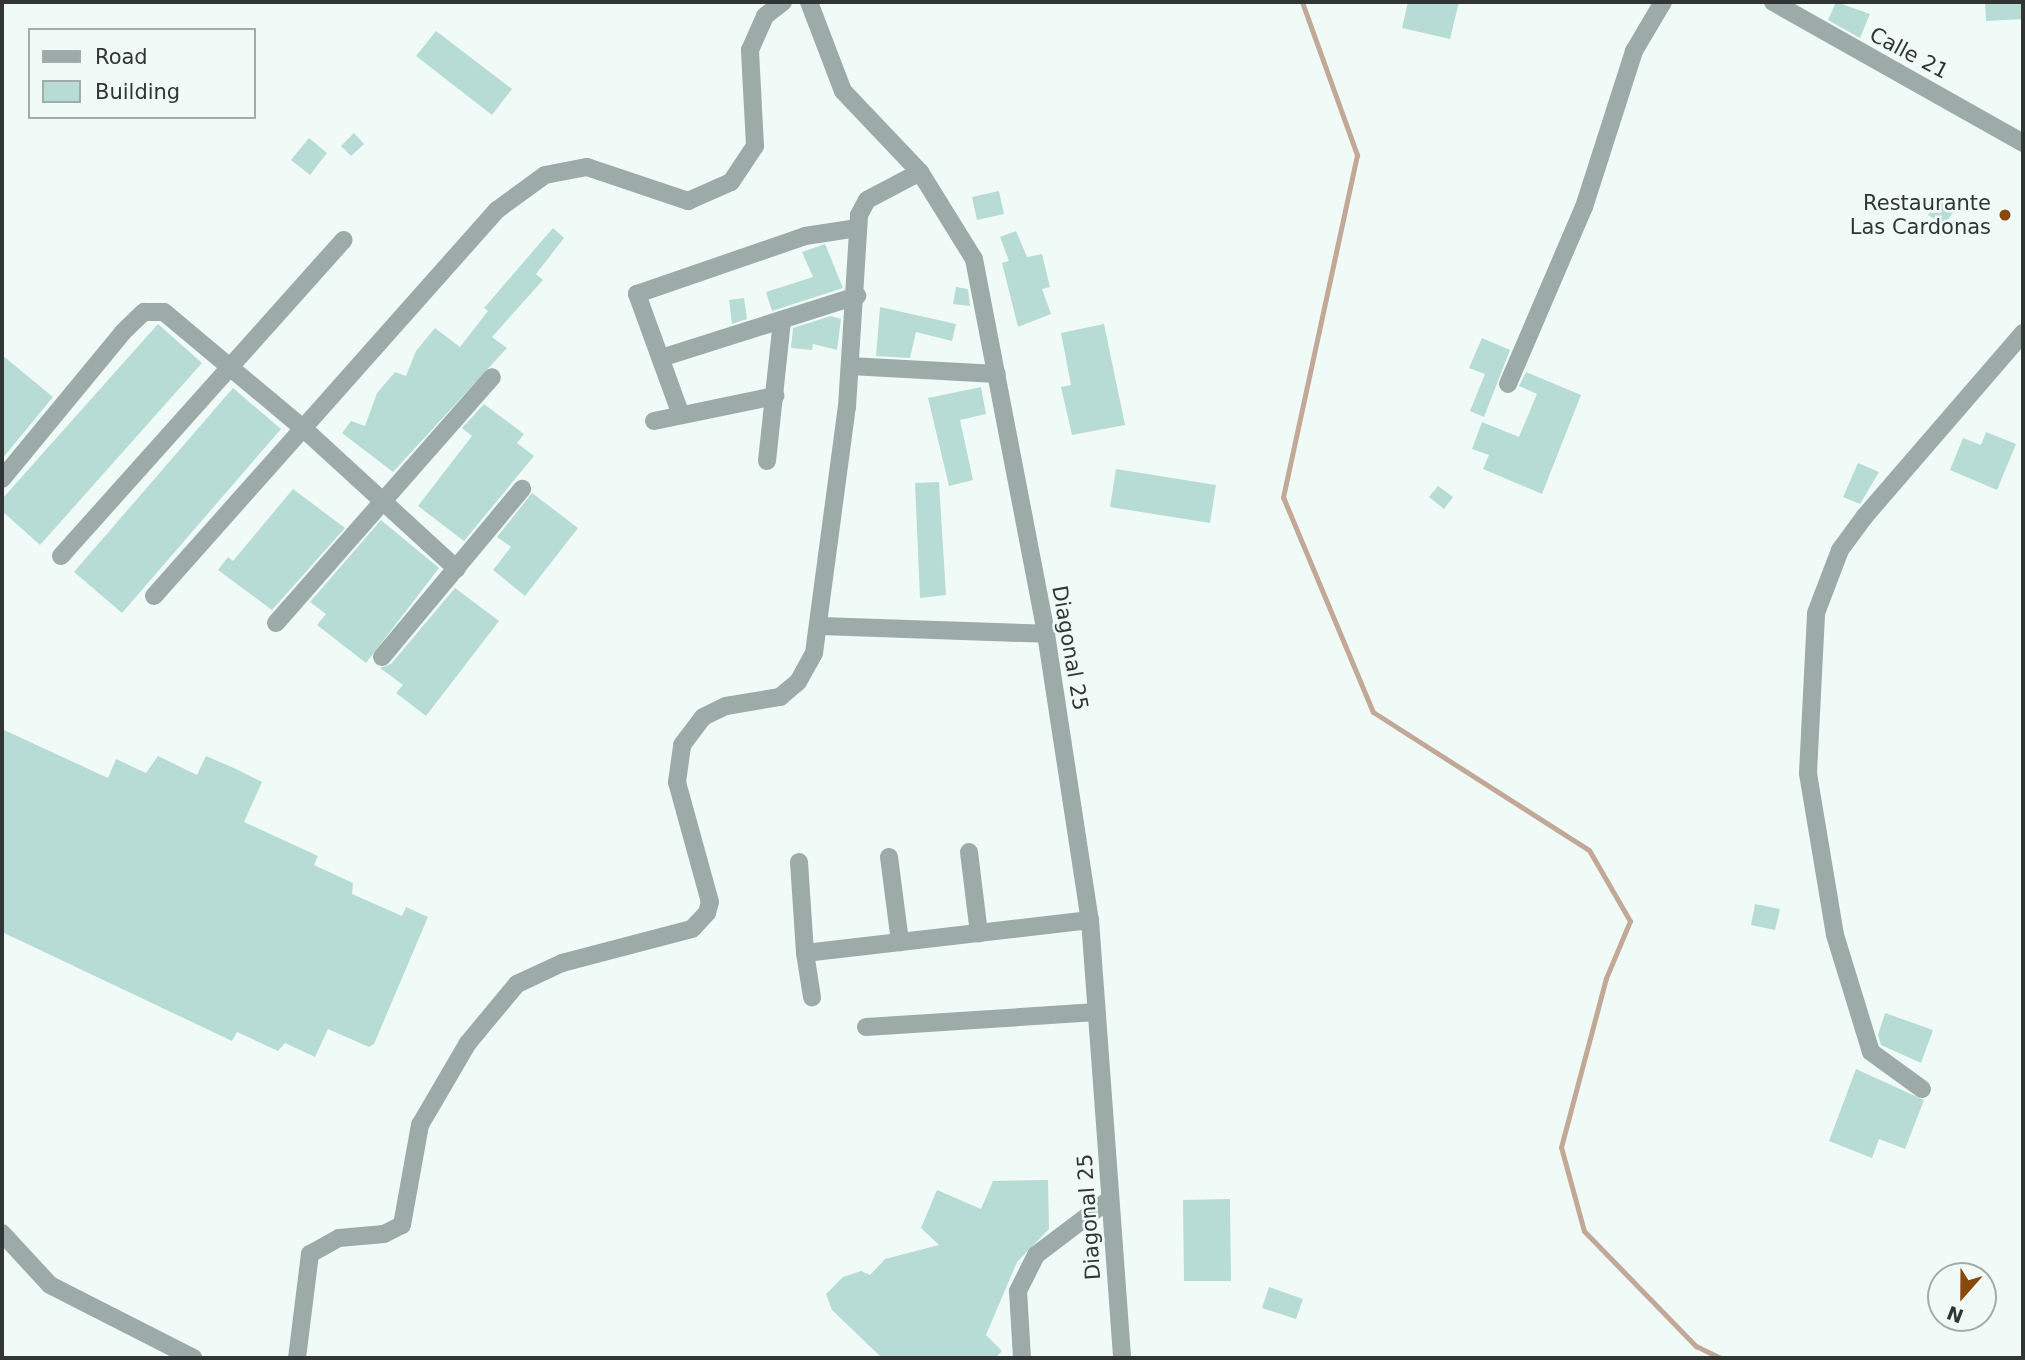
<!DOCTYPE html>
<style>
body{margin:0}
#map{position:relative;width:2025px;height:1360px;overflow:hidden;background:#f0fbf8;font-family:"DejaVu Sans",sans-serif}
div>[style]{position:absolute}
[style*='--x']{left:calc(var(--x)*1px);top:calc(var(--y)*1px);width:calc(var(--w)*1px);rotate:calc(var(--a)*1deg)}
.stream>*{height:5px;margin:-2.5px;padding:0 2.5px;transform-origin:2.5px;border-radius:2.5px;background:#c2a896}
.building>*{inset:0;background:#b7dcd5}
.minor>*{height:18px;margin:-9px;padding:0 9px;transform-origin:9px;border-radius:9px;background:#9caba8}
.dots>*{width:19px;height:19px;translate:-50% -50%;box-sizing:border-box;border:4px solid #f0fbf8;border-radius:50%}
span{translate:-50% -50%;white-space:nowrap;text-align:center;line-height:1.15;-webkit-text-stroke:5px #f0fbf8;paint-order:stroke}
.street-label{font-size:21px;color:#313534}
.poi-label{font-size:21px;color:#313534}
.right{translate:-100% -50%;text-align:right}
.frame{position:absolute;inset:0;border:4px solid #313534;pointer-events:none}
.legend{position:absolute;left:28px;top:28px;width:228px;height:91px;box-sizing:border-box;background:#f0fbf8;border:2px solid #a4acaa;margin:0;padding:9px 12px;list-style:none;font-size:21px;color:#313534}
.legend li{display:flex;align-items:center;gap:14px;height:35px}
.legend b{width:35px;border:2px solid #a4acaa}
.north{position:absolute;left:1927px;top:1262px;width:70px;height:70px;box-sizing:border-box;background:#f0fbf8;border:2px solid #a4acaa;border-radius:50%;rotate:201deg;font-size:19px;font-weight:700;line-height:28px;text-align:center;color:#313534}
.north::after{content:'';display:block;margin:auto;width:24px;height:32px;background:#88490e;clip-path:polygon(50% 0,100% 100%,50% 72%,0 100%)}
</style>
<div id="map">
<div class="stream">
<div style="--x:1302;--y:2;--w:163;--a:70.2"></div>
<div style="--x:1357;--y:155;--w:350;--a:102.2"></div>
<div style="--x:1283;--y:497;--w:233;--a:67.3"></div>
<div style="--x:1373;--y:712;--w:256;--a:32.6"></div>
<div style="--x:1589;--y:850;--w:82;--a:60"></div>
<div style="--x:1630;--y:921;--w:62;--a:112.8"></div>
<div style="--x:1606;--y:978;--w:175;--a:104.9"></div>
<div style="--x:1561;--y:1147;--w:87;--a:74.7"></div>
<div style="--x:1584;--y:1231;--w:161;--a:45.8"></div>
<div style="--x:1696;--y:1346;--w:28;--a:26"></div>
</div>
<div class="building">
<div style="clip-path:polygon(1408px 2px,1459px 2px,1450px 39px,1402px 28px)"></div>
<div style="clip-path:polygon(1836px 2px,1870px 14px,1860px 38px,1828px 20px)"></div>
<div style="clip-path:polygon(1985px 2px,2023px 2px,2023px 19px,1986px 21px)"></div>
<div style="clip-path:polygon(436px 31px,512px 89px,492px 115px,416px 56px)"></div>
<div style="clip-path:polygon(354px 133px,364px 144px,351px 156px,341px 146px)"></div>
<div style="clip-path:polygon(309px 138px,327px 153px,310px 175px,291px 160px)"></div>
<div style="clip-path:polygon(999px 191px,1004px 214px,977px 220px,972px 197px)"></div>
<div style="clip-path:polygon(1939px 200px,1954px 211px,1944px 225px,1928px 215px)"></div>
<div style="clip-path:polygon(553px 228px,564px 238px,536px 274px,543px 280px,492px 337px,507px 348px,393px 472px,342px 433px,351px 421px,365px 426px,377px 393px,395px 372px,406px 376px,416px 351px,435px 328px,460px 347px,488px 311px,484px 308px)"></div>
<div style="clip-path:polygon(1016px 231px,1027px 257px,1042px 254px,1050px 287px,1042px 289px,1051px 314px,1018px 327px,1002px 263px,1009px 261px,1000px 237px)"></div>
<div style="clip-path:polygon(825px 244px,843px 288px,772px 311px,766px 292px,813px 277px,802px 252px)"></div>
<div style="clip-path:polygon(956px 287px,968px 289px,970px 306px,953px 304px)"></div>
<div style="clip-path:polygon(744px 298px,747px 319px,732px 324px,729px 300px)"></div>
<div style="clip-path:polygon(880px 307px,956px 324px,952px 341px,916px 332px,910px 358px,876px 356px)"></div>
<div style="clip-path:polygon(831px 316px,841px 319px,837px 350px,813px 344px,812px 350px,791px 348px,793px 328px)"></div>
<div style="clip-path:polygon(158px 324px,202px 363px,40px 545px,2px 511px,2px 499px)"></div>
<div style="clip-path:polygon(1104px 324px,1125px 425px,1072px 435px,1061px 387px,1071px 385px,1061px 333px)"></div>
<div style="clip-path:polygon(1482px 338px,1510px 350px,1484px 417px,1470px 411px,1485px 374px,1469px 368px)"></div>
<div style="clip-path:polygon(2px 355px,53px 397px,2px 459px)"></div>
<div style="clip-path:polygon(1526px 372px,1581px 395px,1542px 494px,1483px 469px,1489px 455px,1472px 449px,1482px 422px,1519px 437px,1537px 394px,1519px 386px)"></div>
<div style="clip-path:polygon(981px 387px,986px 414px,960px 420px,973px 480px,949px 486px,928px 398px)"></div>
<div style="clip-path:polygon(233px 388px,281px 429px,122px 613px,74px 572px)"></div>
<div style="clip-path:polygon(484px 404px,524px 434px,517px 443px,534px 456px,464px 541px,418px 506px,472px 436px,462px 428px)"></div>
<div style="clip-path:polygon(1986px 432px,2016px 444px,1997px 490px,1950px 470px,1963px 438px,1981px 445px)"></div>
<div style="clip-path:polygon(1858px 463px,1879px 472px,1860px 504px,1843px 497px)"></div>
<div style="clip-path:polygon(1116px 469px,1216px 485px,1210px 523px,1110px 507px)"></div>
<div style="clip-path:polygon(939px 482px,946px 595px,920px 598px,915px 483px)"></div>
<div style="clip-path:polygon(1438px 486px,1453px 497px,1444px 509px,1429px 497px)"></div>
<div style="clip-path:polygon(293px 489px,345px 528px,272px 610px,218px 570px,228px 557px,233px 561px)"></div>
<div style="clip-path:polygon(532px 493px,578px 528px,525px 596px,493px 570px,511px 547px,497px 537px)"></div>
<div style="clip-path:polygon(381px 520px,439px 568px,366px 663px,317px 625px,326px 614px,310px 602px)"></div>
<div style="clip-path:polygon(455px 588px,499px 621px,426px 716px,396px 693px,403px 685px,380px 668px,391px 664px)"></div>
<div style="clip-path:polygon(2px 729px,108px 778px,116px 759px,146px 773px,158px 756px,197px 775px,206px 756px,236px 769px,262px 782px,244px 822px,318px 856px,314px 865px,353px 883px,352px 894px,402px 916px,406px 907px,428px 917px,374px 1044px,369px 1047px,328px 1029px,315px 1057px,285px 1043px,278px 1051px,237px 1032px,232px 1041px,2px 932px)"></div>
<div style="clip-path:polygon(1755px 904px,1780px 909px,1775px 930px,1751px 925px)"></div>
<div style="clip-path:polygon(1885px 1013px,1933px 1030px,1921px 1063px,1881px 1045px,1878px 1035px)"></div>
<div style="clip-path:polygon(1856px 1069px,1924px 1100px,1905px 1149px,1879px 1139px,1872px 1158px,1829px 1141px)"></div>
<div style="clip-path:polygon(1048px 1180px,1049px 1229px,1017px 1262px,986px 1335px,1002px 1351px,995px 1358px,882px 1358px,832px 1310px,826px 1294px,843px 1277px,861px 1271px,870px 1275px,885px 1259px,939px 1245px,921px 1228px,937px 1190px,981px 1209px,993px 1181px)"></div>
<div style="clip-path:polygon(1230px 1199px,1231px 1281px,1184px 1281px,1183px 1200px)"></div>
<div style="clip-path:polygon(1269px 1287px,1303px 1299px,1296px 1319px,1262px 1308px)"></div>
</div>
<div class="minor">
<div style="--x:809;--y:2;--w:95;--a:69.1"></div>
<div style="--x:843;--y:91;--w:112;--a:46.5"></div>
<div style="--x:920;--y:172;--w:102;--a:58.2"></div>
<div style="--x:974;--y:259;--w:382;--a:79.1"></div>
<div style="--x:1046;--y:634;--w:289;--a:81.3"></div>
<div style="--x:1090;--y:920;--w:439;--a:85.8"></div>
<div style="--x:1773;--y:2;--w:287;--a:29.4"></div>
<div style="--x:661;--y:358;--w:206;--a:-17.6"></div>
<div style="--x:850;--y:366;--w:147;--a:3.1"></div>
<div style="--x:1508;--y:384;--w:193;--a:-66.8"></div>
<div style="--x:1584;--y:207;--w:164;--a:-72.2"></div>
<div style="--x:1634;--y:51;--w:57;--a:-59.4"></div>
<div style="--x:681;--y:415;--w:129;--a:-110"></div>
<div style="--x:637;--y:294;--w:178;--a:-19"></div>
<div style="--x:805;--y:236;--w:53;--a:-8.7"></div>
<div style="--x:654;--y:421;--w:124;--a:-11.7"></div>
<div style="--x:767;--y:461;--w:142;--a:-83.9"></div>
<div style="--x:2;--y:479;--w:190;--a:-50.5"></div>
<div style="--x:123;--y:332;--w:29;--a:-44"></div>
<div style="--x:144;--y:312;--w:20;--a:0"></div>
<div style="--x:164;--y:312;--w:182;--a:39.9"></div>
<div style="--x:304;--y:429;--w:207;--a:42.5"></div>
<div style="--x:61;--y:556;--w:424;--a:-48.2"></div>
<div style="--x:154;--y:596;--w:516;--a:-48.38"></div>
<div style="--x:497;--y:210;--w:59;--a:-36.1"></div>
<div style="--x:545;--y:175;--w:43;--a:-10.8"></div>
<div style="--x:587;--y:167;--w:107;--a:18.6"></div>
<div style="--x:688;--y:201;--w:47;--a:-23.8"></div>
<div style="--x:731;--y:182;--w:43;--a:-56.3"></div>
<div style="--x:755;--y:146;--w:96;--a:-93"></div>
<div style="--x:750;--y:50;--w:37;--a:-66"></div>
<div style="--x:765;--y:16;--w:23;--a:-38"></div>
<div style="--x:276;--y:623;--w:327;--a:-48.7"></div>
<div style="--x:821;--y:626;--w:225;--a:2"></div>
<div style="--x:382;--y:657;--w:219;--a:-50.2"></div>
<div style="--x:969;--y:852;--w:82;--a:83"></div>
<div style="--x:889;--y:857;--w:86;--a:82.6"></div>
<div style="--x:799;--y:862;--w:91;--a:86.2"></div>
<div style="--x:805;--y:953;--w:287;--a:-6.6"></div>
<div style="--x:805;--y:953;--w:45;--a:81"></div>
<div style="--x:866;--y:1027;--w:231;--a:-3.7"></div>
<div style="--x:1922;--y:1089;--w:63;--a:-144"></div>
<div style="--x:1871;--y:1052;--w:122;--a:-107.1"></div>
<div style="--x:1835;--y:935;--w:164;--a:-99.5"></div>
<div style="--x:1808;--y:773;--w:160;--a:-87.1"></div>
<div style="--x:1816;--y:613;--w:67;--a:-69.1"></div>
<div style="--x:1840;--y:550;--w:42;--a:-53.7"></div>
<div style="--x:1865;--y:516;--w:242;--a:-49.2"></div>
<div style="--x:2;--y:1233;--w:71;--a:47.3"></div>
<div style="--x:50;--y:1285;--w:161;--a:27"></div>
<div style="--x:297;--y:1358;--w:105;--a:-82.9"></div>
<div style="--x:310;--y:1254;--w:33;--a:-29"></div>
<div style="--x:339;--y:1238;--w:45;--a:-5.1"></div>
<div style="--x:384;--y:1234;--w:20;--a:-27"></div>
<div style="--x:402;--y:1225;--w:102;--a:-79.8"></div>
<div style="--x:420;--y:1125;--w:95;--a:-59.7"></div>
<div style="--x:468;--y:1043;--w:77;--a:-50.3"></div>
<div style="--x:517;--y:984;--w:50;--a:-25"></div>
<div style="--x:562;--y:963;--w:134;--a:-14.7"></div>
<div style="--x:692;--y:929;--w:22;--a:-47"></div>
<div style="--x:707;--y:913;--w:11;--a:-75"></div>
<div style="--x:710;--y:902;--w:124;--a:-105.4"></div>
<div style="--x:677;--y:782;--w:37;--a:-82"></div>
<div style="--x:682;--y:745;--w:35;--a:-53"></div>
<div style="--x:703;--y:717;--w:25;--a:-26"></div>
<div style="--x:726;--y:706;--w:55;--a:-9.5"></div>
<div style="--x:780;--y:697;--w:23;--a:-40"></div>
<div style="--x:798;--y:682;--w:33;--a:-61"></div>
<div style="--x:814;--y:653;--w:248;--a:-82.4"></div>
<div style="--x:847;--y:407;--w:192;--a:-86.4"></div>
<div style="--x:859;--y:215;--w:17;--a:-62"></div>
<div style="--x:867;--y:200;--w:60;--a:-27.8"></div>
<div style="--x:1022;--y:1358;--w:67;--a:-93.4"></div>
<div style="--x:1018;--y:1291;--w:40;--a:-63.4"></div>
<div style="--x:1036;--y:1255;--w:93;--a:-37.1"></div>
</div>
<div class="dots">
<div style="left:2005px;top:215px;background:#88490e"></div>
</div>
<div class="street-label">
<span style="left:1909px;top:53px;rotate:28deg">Calle 21</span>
<span style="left:1070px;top:648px;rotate:80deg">Diagonal 25</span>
<span style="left:1089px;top:1217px;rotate:-94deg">Diagonal 25</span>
</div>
<div class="poi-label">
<span class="right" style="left:1991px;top:215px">Restaurante<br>Las Cardonas</span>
</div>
<div class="frame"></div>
<ul class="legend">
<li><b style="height:9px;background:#9caba8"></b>Road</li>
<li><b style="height:19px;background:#b7dcd5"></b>Building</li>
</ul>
<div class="north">N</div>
</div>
